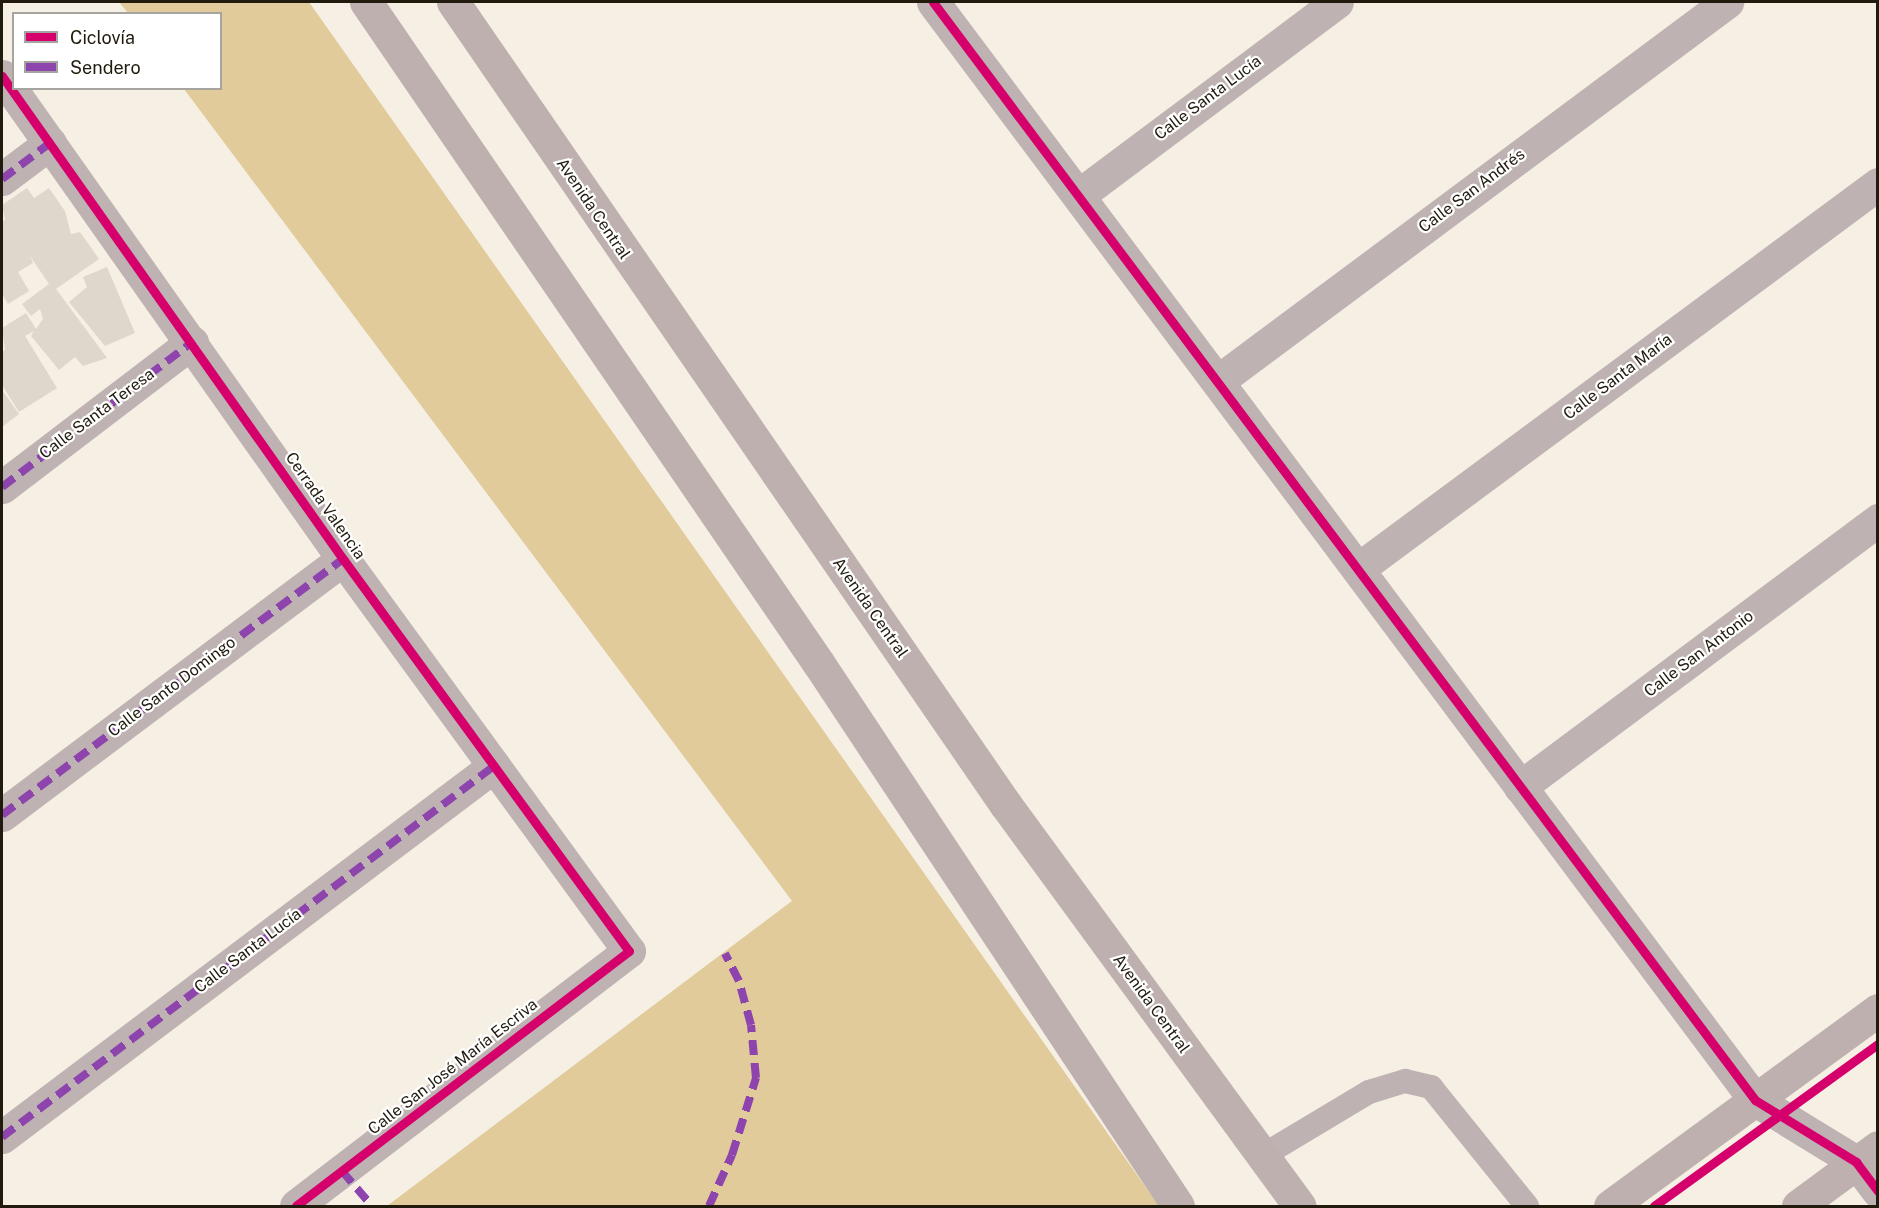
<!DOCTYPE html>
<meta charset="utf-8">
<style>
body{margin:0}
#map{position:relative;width:1879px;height:1208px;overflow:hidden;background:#f5efe4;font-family:"Public Sans",sans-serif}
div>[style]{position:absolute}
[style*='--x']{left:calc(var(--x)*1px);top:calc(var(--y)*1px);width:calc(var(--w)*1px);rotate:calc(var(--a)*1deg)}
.forest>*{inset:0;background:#e2cb9a}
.building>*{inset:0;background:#ddd7cc}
.service>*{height:24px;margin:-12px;padding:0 12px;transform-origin:12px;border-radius:12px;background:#bfb2b2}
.minor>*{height:33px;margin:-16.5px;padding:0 16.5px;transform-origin:16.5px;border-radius:16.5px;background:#bfb2b2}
.secondary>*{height:33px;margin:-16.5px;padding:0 16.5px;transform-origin:16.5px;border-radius:16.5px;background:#beb0af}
.quiet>*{height:8px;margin-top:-4px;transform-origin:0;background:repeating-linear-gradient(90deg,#8e44ad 0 15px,transparent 0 23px)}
.cycleway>*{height:9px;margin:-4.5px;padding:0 4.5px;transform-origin:4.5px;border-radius:4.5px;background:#d6006c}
span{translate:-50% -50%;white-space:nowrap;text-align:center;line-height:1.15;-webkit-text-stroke:4.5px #fff;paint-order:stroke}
.street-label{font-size:16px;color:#211b0e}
.frame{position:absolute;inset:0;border:3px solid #211b0e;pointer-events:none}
.legend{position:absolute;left:12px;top:12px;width:210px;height:78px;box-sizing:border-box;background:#fff;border:2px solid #a6a49f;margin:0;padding:8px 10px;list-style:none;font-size:18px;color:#211b0e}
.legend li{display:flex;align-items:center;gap:12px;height:30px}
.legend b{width:30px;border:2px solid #a6a49f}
</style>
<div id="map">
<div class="forest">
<div style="clip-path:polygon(119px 2px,309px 2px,1159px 1206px,387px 1206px,792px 901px,184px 89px,220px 88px,220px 14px,128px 13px)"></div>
</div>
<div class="building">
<div style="clip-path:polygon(27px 188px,34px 198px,49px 188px,65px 211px,71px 234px,80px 232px,99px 259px,56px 289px,107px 358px,83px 366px,75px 357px,59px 370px,31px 336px,34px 331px,25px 336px,57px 388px,19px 412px,2px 385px,2px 352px,5px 350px,2px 328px,26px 313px,36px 329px,43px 319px,40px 309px,31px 316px,22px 304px,49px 284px,30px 256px,33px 263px,18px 272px,29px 291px,8px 304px,2px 294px,2px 222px,5px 220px,2px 205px)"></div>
<div style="clip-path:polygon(107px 267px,135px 333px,105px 346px,69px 302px,87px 287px,83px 277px)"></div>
<div style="clip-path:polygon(2px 390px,19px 414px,2px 427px)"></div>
</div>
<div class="service">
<div style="--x:1262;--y:1156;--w:125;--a:-30.9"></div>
<div style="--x:1369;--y:1092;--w:38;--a:-17"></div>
<div style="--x:1405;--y:1081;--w:27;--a:13"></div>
<div style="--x:1431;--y:1087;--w:153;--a:51.1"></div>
</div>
<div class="minor">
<div style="--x:933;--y:2;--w:1372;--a:53.18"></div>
<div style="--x:1755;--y:1100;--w:119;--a:31.5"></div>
<div style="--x:1856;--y:1162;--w:36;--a:53"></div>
<div style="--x:2;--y:76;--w:591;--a:54.78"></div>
<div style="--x:343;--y:559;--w:485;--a:53.9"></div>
<div style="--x:629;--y:951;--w:419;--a:142.6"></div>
<div style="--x:2;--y:179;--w:60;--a:-36.9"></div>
<div style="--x:1079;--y:195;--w:322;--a:-36.8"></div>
<div style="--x:1218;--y:381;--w:635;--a:-36.67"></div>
<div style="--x:2;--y:487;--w:239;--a:-37.3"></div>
<div style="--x:1358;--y:569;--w:647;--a:-36.52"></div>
<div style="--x:1520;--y:787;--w:447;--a:-36.7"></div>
<div style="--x:2;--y:815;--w:426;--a:-36.9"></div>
<div style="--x:2;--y:1137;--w:616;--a:-37.02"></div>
</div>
<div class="secondary">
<div style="--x:366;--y:2;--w:802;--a:55.62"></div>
<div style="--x:819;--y:664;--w:650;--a:56.48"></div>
<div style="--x:453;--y:2;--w:975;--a:55.45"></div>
<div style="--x:1006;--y:805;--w:497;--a:53.8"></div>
<div style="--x:1610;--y:1206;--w:332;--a:-36.2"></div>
<div style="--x:1798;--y:1206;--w:99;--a:-36.4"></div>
</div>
<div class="quiet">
<div style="--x:2;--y:179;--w:60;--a:-36.9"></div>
<div style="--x:2;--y:487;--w:239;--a:-37.3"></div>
<div style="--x:2;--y:815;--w:426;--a:-36.9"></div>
<div style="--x:2;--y:1137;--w:616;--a:-37.02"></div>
<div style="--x:342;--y:1171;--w:46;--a:49.4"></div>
<div style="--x:709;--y:1206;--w:56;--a:-65.7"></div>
<div style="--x:732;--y:1155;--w:81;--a:-72.7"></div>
<div style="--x:756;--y:1078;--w:53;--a:-95.4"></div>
<div style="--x:751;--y:1025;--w:46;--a:-105.3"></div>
<div style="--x:739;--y:981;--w:31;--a:-117"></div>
</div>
<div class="cycleway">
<div style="--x:933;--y:2;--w:1372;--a:53.18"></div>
<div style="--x:1755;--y:1100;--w:119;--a:31.5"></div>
<div style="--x:1856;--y:1162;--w:36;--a:53"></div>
<div style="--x:2;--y:76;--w:591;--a:54.78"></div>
<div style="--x:343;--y:559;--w:485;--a:53.9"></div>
<div style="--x:629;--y:951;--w:419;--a:142.6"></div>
<div style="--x:1654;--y:1206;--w:276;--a:-35.9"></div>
</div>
<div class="street-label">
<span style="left:1208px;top:98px;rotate:-37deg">Calle Santa Lucía</span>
<span style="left:1472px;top:191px;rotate:-37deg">Calle San Andrés</span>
<span style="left:593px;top:209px;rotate:56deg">Avenida Central</span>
<span style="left:1618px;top:377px;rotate:-37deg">Calle Santa María</span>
<span style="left:97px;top:414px;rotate:-37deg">Calle Santa Teresa</span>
<span style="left:325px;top:506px;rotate:55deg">Cerrada Valencia</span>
<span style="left:870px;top:608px;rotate:55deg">Avenida Central</span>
<span style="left:1699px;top:654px;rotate:-37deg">Calle San Antonio</span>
<span style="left:172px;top:687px;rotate:-37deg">Calle Santo Domingo</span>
<span style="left:248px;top:951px;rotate:-37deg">Calle Santa Lucía</span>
<span style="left:1151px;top:1004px;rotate:54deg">Avenida Central</span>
<span style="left:453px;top:1067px;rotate:-38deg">Calle San José María Escriva</span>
</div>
<div class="frame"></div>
<ul class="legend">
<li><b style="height:8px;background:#d6006c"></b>Ciclovía</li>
<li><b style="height:8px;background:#8e44ad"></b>Sendero</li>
</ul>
</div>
